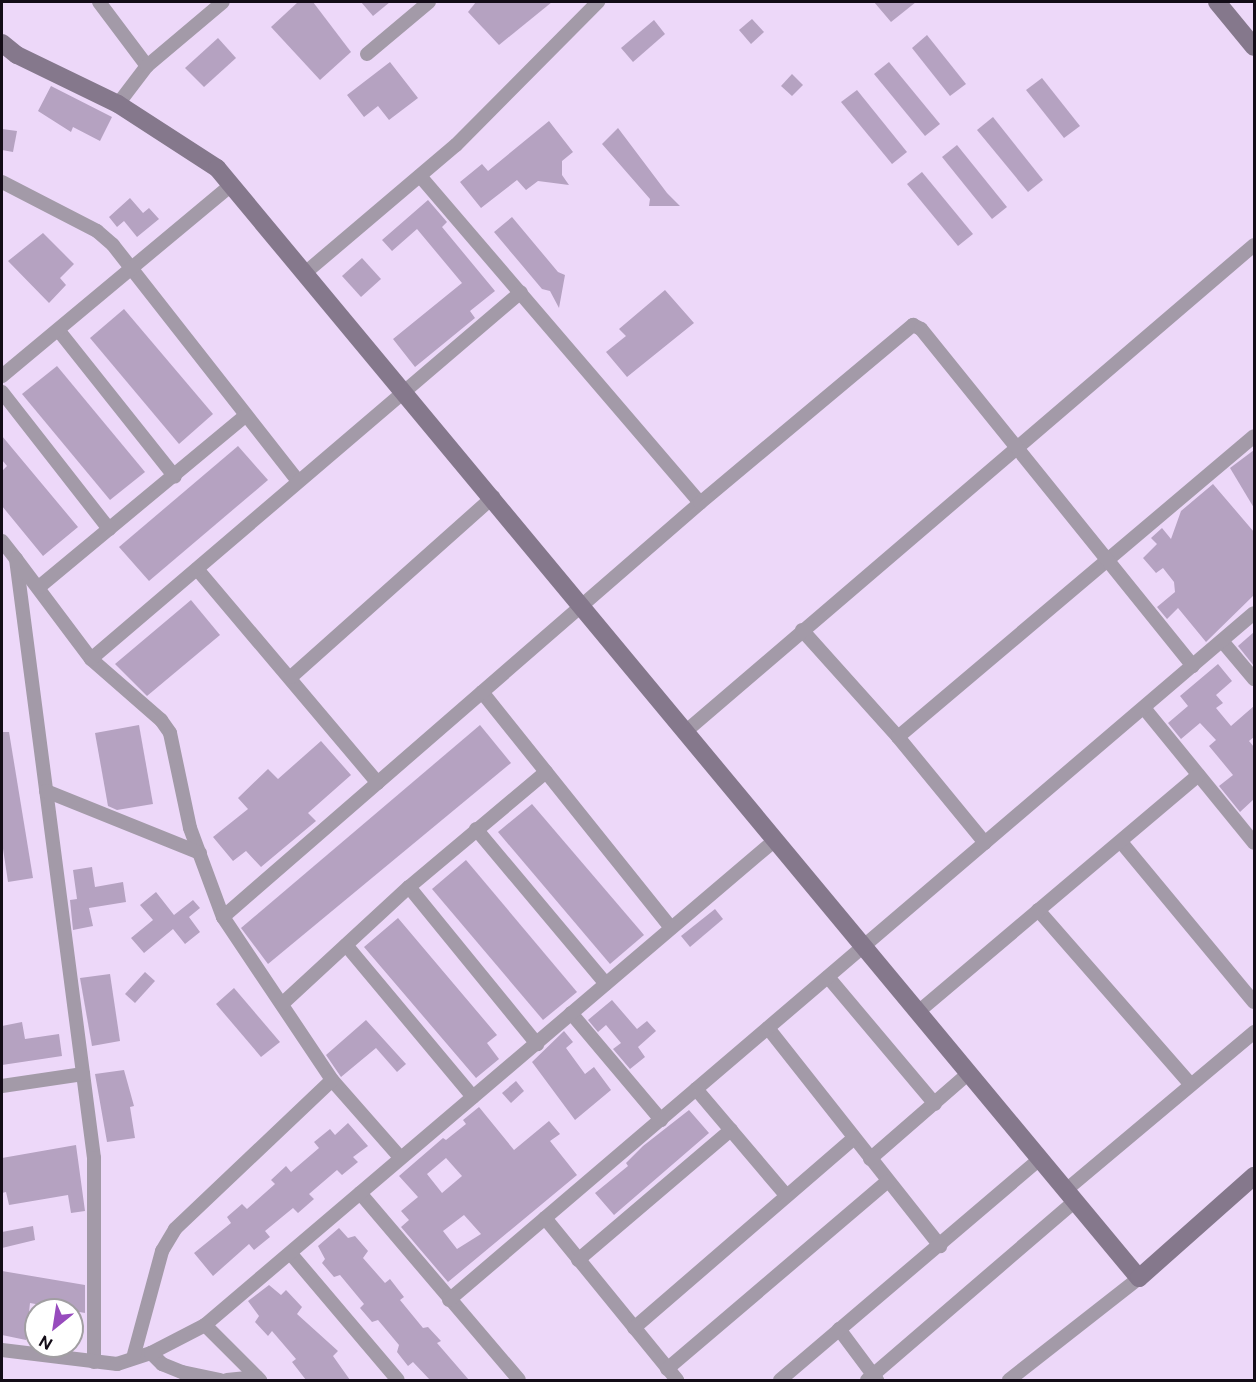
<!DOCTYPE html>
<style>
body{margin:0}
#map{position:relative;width:1256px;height:1382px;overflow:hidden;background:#edd8f9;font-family:"Public Sans",sans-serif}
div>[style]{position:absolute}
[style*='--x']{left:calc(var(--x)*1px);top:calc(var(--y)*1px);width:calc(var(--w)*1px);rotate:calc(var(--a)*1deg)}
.building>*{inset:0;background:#b5a2c1}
.street>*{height:14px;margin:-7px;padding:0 7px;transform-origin:7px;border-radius:7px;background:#a39aa8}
.secondary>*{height:18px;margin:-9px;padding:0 9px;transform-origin:9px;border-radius:9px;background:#85788c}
span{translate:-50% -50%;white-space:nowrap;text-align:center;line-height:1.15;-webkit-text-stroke:4.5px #fff;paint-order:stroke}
.frame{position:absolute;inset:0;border:3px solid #130c17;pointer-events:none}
.north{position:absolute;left:24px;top:1298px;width:60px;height:60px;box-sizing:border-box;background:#fff;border:2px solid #a19ea2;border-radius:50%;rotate:210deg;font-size:16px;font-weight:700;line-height:24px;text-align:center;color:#130c17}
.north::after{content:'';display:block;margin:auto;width:21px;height:27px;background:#974bbd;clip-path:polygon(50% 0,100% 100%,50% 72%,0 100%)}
</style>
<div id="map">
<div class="building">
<div style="clip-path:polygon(298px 2px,313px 2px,351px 52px,320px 80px,271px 27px)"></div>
<div style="clip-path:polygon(361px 2px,390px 2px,373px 16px)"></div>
<div style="clip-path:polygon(476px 2px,552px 2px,499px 45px,468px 12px)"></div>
<div style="clip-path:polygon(874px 2px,916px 2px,891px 22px)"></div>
<div style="clip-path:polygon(752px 19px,764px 32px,751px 44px,739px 30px)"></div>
<div style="clip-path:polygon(654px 20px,665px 34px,633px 62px,621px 48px)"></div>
<div style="clip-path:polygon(927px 35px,966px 84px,950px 96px,912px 48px)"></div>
<div style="clip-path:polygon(218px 38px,236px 58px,204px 87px,185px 68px)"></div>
<div style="clip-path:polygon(390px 62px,418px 98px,389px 120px,378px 106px,364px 117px,347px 95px)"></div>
<div style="clip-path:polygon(889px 62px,940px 124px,925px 136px,874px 74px)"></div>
<div style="clip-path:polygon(792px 74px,803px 85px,792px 96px,781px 86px)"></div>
<div style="clip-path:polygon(1042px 78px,1080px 126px,1064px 138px,1026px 90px)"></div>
<div style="clip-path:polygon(51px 86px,112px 117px,100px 141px,73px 127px,71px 132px,38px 111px)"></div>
<div style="clip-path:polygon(857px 90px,907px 152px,892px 164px,841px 102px)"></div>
<div style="clip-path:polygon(993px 117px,1043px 180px,1028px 192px,977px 130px)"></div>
<div style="clip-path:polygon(549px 121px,573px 152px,562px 161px,562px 175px,569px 185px,538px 181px,526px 190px,517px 180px,481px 208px,460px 182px,482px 164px,488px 171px)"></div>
<div style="clip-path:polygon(618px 128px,667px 193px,680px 206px,649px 206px,650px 199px,602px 144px)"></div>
<div style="clip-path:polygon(2px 129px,17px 131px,13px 152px,2px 150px)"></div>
<div style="clip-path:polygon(957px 145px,1007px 207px,992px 219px,942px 157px)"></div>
<div style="clip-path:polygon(922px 172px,973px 234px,958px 246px,907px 184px)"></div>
<div style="clip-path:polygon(130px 198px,143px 213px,149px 208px,159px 219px,137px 237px,124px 221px,117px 227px,109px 217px)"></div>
<div style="clip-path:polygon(428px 200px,447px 222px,442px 227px,495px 291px,470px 311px,475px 318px,415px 367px,393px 339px,462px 283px,417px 229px,392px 251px,382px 240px)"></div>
<div style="clip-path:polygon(512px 217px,558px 272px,565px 275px,559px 308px,550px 291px,542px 289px,494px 232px)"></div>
<div style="clip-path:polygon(43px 233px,74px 264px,60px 278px,66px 285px,49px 303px,8px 261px)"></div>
<div style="clip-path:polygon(362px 258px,381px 279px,361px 297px,342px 276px)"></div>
<div style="clip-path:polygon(665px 290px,694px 323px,627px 377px,606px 352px,626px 336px,619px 329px)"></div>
<div style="clip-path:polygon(124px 309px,213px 414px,179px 444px,90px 338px)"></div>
<div style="clip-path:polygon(57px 366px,145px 472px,110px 500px,22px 394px)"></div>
<div style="clip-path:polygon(2px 436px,78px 527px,43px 556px,2px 506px,2px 471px,7px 466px,2px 460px)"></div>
<div style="clip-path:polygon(238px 446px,268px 480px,149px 581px,119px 547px)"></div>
<div style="clip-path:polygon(1254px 450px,1254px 508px,1230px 468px)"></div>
<div style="clip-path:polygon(1213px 484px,1254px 532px,1254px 595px,1206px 642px,1178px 608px,1167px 619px,1157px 607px,1175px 592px,1174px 582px,1163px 568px,1156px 573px,1143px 558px,1157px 544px,1151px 538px,1162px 528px,1171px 539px,1181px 511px)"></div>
<div style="clip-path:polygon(191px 600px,220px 635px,147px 696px,115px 664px)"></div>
<div style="clip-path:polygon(1254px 632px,1254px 666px,1238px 646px)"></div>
<div style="clip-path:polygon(1218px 664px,1232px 681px,1216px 695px,1223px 703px,1216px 708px,1231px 726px,1254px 706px,1254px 737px,1249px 741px,1254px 747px,1254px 799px,1240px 812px,1219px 786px,1233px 775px,1209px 746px,1216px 740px,1200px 723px,1181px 739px,1168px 723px,1188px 706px,1180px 696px)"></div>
<div style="clip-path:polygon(139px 725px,153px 804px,117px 810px,108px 806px,95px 733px)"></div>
<div style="clip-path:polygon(480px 725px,511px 763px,268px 964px,241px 928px)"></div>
<div style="clip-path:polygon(2px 732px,9px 732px,33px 878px,8px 882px,2px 842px)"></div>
<div style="clip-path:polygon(321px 741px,351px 775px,308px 813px,316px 821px,261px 867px,246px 851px,233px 861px,213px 837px,248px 809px,238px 798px,268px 769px,278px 779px)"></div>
<div style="clip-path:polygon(532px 804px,644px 935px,610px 964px,498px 832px)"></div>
<div style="clip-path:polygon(466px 860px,577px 992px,543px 1020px,432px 889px)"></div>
<div style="clip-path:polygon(92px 867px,95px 887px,123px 882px,126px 902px,89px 908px,93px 926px,73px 930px,70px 900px,77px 899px,73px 870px)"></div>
<div style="clip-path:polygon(156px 892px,174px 915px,193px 900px,200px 908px,189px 917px,200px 932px,185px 944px,173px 929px,144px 953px,131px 938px,153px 920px,140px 905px)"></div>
<div style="clip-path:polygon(715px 909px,723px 919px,690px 947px,681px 936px)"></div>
<div style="clip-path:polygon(398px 918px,497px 1035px,487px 1043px,499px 1059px,476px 1078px,364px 947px)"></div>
<div style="clip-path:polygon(145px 972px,155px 981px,135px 1003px,125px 994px)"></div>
<div style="clip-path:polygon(110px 974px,120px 1041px,92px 1046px,80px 978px)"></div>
<div style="clip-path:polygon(234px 988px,280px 1042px,261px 1057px,216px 1004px)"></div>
<div style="clip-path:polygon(612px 1000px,637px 1029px,647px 1021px,656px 1031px,638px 1047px,645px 1057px,630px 1069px,613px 1049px,621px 1043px,606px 1025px,598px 1032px,588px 1020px)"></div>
<div style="clip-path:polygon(366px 1020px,406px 1064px,397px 1072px,376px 1048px,341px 1077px,326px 1055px)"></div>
<div style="clip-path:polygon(22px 1022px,25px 1039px,59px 1034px,62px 1056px,2px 1065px,2px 1026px)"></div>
<div style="clip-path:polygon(564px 1031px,573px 1042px,566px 1048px,585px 1074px,594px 1067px,611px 1090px,575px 1120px,532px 1062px)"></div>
<div style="clip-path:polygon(124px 1070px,134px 1106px,130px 1107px,135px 1138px,107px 1142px,95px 1074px)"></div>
<div style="clip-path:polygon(516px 1081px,524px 1091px,511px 1103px,502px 1093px)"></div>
<div style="clip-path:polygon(evenodd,479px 1107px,514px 1150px,549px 1121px,560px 1134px,550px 1141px,577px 1175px,448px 1282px,401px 1227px,409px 1220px,401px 1211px,418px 1197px,399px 1176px,443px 1138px,446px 1140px,466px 1124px,463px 1120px,479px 1107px,446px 1158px,462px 1176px,442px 1193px,427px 1174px,446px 1158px,479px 1107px,464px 1215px,481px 1234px,457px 1249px,443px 1231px,464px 1215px)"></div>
<div style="clip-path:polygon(689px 1110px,709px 1133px,614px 1215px,595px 1193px,628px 1166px,626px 1163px,643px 1146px)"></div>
<div style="clip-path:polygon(348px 1123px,368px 1146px,353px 1157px,358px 1162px,342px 1175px,337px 1170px,309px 1194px,314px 1199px,298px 1213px,293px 1208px,265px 1231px,270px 1237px,254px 1250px,249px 1244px,213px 1276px,194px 1253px,231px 1223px,227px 1217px,242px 1204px,247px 1209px,275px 1184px,271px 1180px,286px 1166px,291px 1172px,319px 1148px,314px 1142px,330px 1129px,335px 1135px)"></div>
<div style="clip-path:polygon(76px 1145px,85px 1211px,71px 1213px,68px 1195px,9px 1205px,6px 1192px,2px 1193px,2px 1158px)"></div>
<div style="clip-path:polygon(33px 1226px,35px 1240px,2px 1248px,2px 1232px)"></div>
<div style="clip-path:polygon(339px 1228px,348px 1238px,355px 1236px,368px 1251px,363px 1258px,385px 1283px,390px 1279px,404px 1297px,400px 1300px,423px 1328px,428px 1327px,441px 1341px,437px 1343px,469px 1380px,430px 1380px,413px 1362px,408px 1366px,397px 1352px,399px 1345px,378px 1320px,372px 1322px,360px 1308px,364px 1304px,340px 1275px,334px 1277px,322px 1263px,325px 1259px,318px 1246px)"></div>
<div style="clip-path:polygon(2px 1271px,85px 1285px,85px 1313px,30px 1303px,26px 1340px,2px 1335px)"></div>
<div style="clip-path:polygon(269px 1285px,281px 1295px,286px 1290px,302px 1307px,297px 1314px,338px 1351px,333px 1356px,350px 1380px,306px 1380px,292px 1362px,296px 1359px,272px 1331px,268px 1336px,255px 1322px,259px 1316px,248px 1301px)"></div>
</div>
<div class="street">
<div style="--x:99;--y:2;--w:80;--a:53.1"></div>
<div style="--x:367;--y:54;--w:81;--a:-40"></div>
<div style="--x:118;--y:104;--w:48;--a:-52.7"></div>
<div style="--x:147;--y:66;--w:99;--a:-40.1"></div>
<div style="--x:420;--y:176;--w:430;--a:49.4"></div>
<div style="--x:2;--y:182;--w:107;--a:27.3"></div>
<div style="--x:97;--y:231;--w:21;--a:41"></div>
<div style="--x:113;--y:245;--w:300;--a:51.9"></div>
<div style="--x:305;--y:273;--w:198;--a:-40.3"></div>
<div style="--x:456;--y:145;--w:202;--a:-45.2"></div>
<div style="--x:59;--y:331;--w:186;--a:51.5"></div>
<div style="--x:2;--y:376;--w:298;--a:-39.8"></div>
<div style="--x:2;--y:392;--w:174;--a:52"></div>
<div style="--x:2;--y:541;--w:23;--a:52"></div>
<div style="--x:16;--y:559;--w:604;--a:82.58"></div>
<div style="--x:94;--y:1158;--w:204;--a:90"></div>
<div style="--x:16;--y:559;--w:125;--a:53.1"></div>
<div style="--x:91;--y:659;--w:93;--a:41.1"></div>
<div style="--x:161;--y:720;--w:16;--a:55"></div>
<div style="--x:170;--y:733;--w:97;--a:78.1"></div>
<div style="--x:190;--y:828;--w:95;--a:69.7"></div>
<div style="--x:223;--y:917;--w:196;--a:56.2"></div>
<div style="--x:332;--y:1080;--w:103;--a:48.6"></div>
<div style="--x:197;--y:569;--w:280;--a:49.8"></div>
<div style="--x:39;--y:587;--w:268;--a:-39.7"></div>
<div style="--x:802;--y:630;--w:144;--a:48.1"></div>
<div style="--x:898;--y:737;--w:137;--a:50.6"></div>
<div style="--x:1222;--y:641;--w:50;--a:49.9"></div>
<div style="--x:91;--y:659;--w:565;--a:-40.48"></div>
<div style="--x:291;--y:677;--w:271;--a:-41.7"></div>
<div style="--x:482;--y:692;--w:302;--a:51.3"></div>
<div style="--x:1144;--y:708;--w:174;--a:50.8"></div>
<div style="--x:685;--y:732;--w:749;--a:-40.56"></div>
<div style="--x:898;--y:737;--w:466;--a:-40.2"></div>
<div style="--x:46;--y:791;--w:166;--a:21.9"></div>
<div style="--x:476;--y:829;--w:202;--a:50"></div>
<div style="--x:1121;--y:842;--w:208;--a:50.3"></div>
<div style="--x:409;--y:887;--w:203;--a:50.8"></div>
<div style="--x:1038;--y:910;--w:232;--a:48.8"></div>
<div style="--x:223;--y:917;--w:632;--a:-40.96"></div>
<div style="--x:700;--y:503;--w:278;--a:-39.9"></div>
<div style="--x:913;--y:325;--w:9;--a:27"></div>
<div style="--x:921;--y:329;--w:433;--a:51.1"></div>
<div style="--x:346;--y:945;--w:198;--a:50.1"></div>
<div style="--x:828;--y:977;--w:166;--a:49.9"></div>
<div style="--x:282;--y:1004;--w:173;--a:-42.7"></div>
<div style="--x:409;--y:887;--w:179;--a:-40"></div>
<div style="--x:918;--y:1012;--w:367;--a:-40.2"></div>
<div style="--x:571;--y:1013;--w:140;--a:49.9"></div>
<div style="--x:768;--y:1028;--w:278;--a:51.7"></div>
<div style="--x:2;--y:1086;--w:82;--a:-8.4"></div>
<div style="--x:696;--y:1089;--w:139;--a:49.7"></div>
<div style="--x:870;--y:1159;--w:131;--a:-41"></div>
<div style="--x:1066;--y:1190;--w:246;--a:-40"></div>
<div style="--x:360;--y:1193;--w:245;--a:49.6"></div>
<div style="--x:545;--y:1218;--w:209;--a:50.8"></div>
<div style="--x:291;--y:1254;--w:165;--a:49.7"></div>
<div style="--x:578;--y:1260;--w:201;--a:-40.4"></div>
<div style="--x:449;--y:1300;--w:1058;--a:-40.48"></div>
<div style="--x:205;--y:1325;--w:78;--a:45"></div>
<div style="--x:634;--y:1328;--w:289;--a:-40.8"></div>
<div style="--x:839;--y:1329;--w:64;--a:53.3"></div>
<div style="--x:2;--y:1350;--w:116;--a:6.9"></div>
<div style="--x:117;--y:1364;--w:36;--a:-18"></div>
<div style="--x:151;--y:1353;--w:61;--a:-27.4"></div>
<div style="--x:205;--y:1325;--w:748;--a:-40.39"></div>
<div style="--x:151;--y:1353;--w:16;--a:45"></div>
<div style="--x:162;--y:1364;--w:22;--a:22"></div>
<div style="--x:182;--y:1372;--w:39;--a:12"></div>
<div style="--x:133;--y:1358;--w:111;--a:-74.8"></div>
<div style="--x:162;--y:1251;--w:26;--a:-59"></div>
<div style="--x:175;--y:1229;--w:216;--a:-43.5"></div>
<div style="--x:667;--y:1369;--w:289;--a:-40.4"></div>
<div style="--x:227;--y:1380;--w:30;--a:-6"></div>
<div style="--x:780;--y:1380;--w:341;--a:-40.4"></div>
<div style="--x:867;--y:1380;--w:274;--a:-40.7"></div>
<div style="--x:1009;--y:1380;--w:165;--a:-38.1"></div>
</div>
<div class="secondary">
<div style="--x:1217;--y:2;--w:58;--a:50.6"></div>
<div style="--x:2;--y:43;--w:19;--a:39"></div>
<div style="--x:17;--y:55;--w:112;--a:25.9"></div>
<div style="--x:118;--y:104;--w:118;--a:32.9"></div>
<div style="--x:217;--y:168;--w:1443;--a:50.29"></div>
<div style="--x:1139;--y:1278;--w:154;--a:-41.6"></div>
</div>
<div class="frame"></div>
<div class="north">N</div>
</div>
